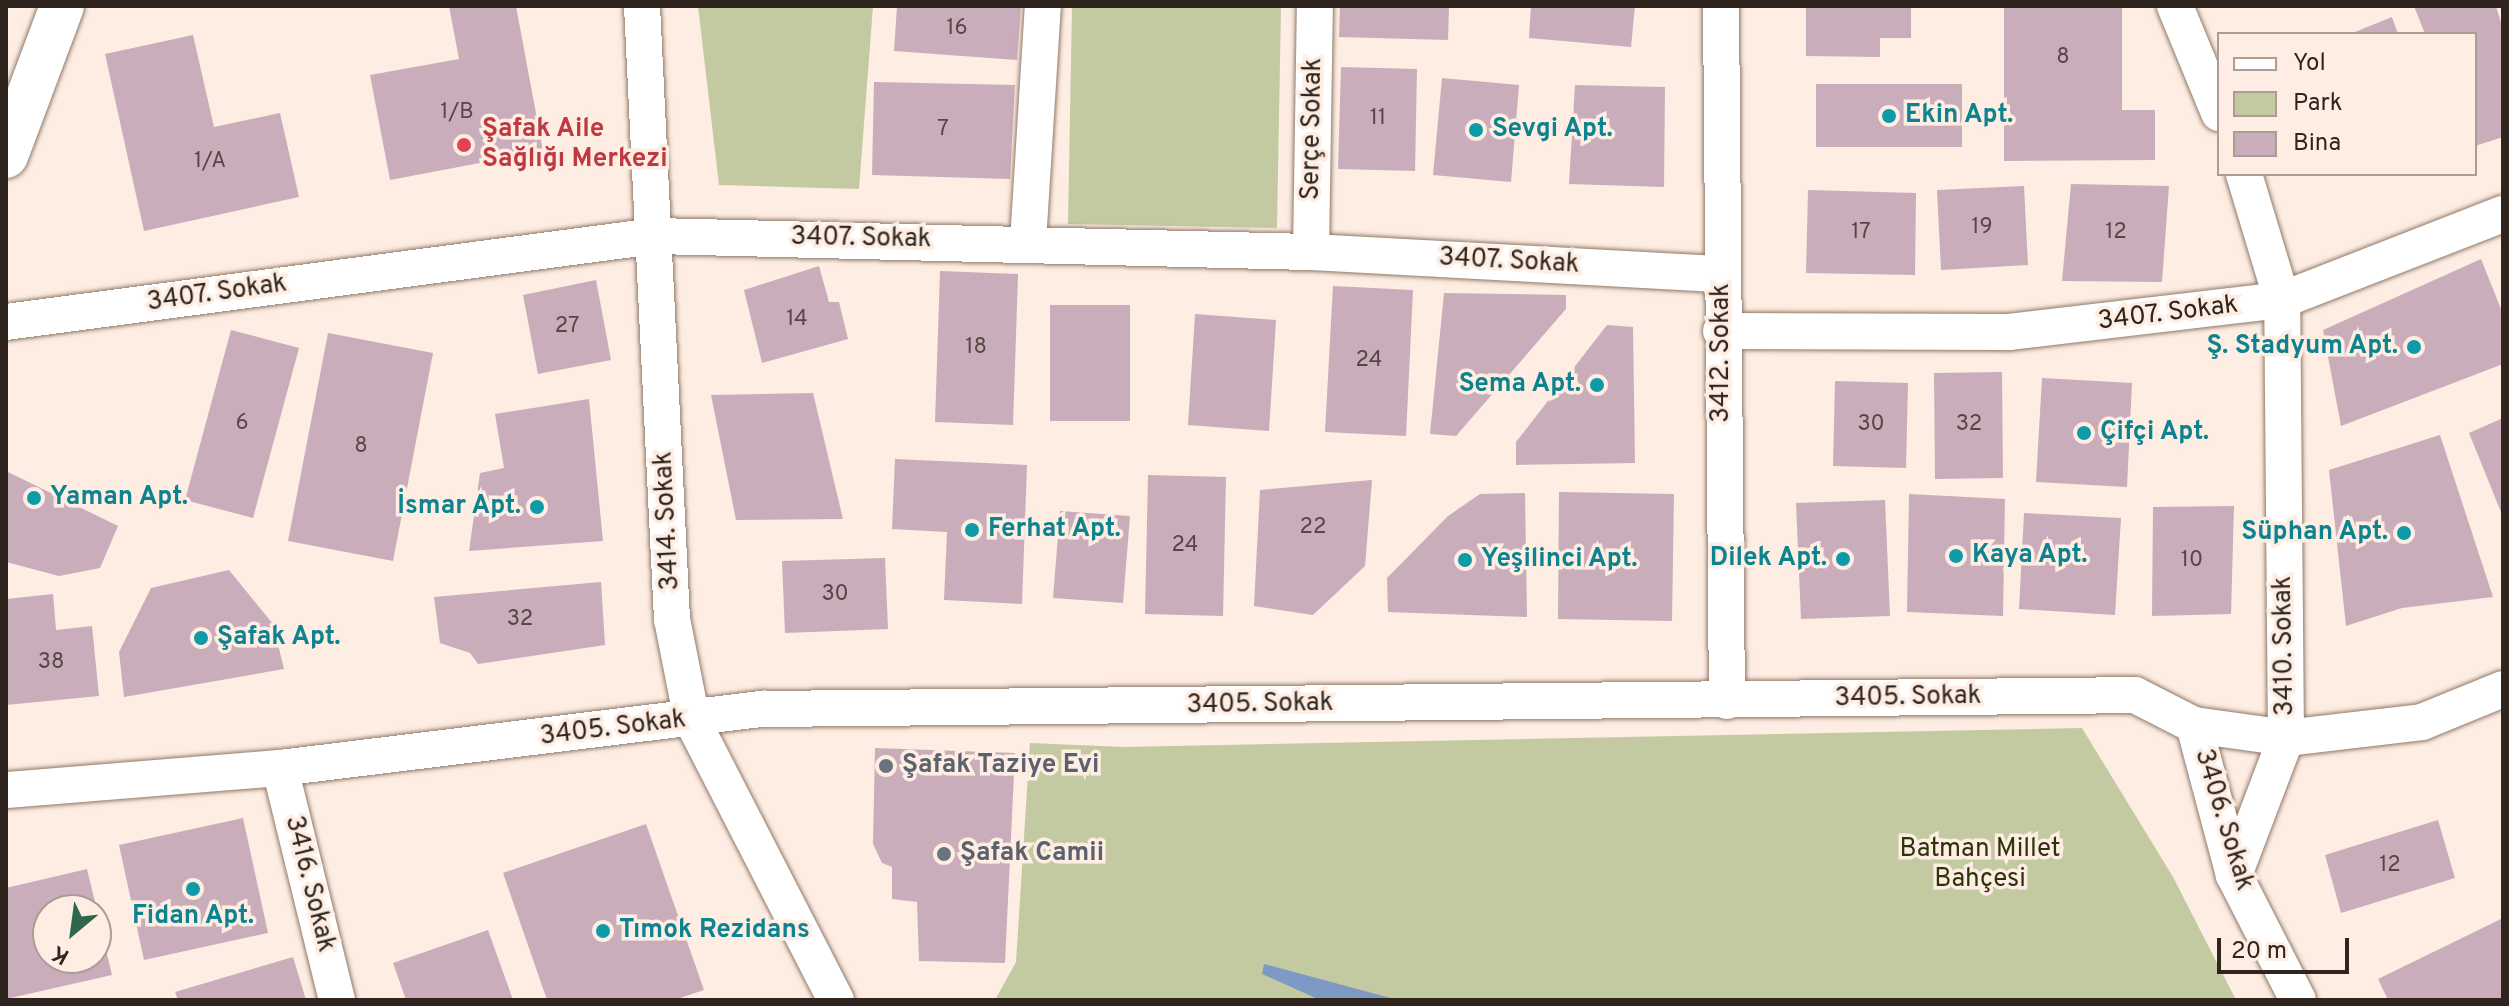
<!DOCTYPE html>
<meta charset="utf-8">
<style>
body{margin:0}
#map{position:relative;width:2509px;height:1006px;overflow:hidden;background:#fdede2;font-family:Overpass,sans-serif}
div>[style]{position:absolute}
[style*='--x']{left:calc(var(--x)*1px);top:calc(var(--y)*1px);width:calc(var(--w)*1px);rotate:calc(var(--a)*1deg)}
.green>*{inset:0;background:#c3caa1}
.water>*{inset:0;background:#7e99c3}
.building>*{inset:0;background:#caadbb}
.roads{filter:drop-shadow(0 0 2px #907968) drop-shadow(0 0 2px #907968)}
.minor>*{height:36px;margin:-18px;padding:0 18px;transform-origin:18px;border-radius:18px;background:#fff}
.secondary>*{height:44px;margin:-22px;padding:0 22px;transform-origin:22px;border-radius:22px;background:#fff}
.dots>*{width:22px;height:22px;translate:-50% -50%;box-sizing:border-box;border:4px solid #fdede2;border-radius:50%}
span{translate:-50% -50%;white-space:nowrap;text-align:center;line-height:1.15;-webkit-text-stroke:7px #fdede2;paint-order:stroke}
.number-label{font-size:22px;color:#564745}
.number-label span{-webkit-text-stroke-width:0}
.culture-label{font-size:26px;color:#0d838f;font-weight:700}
.left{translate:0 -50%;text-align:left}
.right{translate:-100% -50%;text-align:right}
.street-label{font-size:26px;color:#2f251e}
.health-label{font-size:26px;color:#be3a42;font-weight:700}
.worship-label{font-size:26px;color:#5b616d;font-weight:700}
.park-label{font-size:26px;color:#2f330b}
.frame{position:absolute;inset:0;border:8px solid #2f251e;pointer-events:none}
.legend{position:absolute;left:2217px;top:32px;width:260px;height:144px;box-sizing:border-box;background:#fdede2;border:2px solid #ab9d94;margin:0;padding:10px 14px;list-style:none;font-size:24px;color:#2f251e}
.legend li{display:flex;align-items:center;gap:16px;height:40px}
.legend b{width:40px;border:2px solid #ab9d94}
.north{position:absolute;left:32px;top:894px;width:80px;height:80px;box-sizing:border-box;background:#fdede2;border:2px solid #ab9d94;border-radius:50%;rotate:209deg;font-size:22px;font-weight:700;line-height:32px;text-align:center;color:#2f251e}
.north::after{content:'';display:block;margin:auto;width:28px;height:36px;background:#2e674e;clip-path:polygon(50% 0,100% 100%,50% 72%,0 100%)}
.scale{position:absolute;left:2217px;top:938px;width:132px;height:36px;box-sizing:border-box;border:4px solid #2f251e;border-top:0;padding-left:10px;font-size:24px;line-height:28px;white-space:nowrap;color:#2f251e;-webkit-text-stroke:6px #fdede2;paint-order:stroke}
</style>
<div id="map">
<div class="green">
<div style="clip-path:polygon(698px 6px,873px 6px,859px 189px,719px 185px)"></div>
<div style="clip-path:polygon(1072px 6px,1281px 6px,1277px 228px,1068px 224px)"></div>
<div style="clip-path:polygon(2082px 728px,2173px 877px,2236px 1000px,995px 1000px,1016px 962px,1030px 743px,1124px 747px)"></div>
</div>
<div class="water">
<div style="clip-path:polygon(1264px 964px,1398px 1000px,1320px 1000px,1262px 974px)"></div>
</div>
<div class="building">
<div style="clip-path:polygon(449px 6px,516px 6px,543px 151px,390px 180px,370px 75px,459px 59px)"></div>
<div style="clip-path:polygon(897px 6px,1021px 6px,1017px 60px,894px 51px)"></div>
<div style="clip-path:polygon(1340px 6px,1449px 6px,1448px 40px,1339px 37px)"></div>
<div style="clip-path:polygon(1531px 6px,1635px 6px,1631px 47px,1529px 38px)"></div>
<div style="clip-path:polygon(1806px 6px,1911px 6px,1911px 38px,1880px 38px,1880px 57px,1806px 56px)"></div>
<div style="clip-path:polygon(2004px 6px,2122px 6px,2122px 110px,2155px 110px,2155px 160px,2004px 161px)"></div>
<div style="clip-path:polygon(2414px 6px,2496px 6px,2503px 29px,2503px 137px,2475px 146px,2475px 34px,2425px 34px)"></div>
<div style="clip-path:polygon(2392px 17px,2398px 34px,2350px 34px)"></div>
<div style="clip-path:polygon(193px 35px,214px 127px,280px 113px,299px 197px,144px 231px,105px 54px)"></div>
<div style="clip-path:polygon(1341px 67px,1417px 69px,1415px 171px,1338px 169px)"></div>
<div style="clip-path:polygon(1442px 78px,1519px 85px,1511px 182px,1433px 175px)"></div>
<div style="clip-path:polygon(874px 82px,1015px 85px,1010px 179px,872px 175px)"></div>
<div style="clip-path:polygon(1816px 84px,1962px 84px,1962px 147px,1816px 147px)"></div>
<div style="clip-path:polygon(1575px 85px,1665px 87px,1664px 187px,1569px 184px)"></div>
<div style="clip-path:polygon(2071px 184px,2169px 186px,2162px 282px,2062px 281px)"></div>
<div style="clip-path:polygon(2024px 186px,2028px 265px,1941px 270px,1937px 190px)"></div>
<div style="clip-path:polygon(1808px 190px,1916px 193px,1915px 275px,1806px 273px)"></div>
<div style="clip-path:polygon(2481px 259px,2503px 314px,2503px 364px,2341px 426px,2323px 330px)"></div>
<div style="clip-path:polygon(819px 266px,829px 302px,839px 302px,848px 339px,762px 363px,744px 290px)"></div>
<div style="clip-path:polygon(940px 271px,1018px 274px,1013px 425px,935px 422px)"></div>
<div style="clip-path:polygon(596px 280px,611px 360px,538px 374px,523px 295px)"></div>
<div style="clip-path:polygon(1333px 286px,1413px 290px,1406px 436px,1325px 432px)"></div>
<div style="clip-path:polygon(1444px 293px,1566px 295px,1566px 309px,1456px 436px,1430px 434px)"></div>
<div style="clip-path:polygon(1050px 305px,1130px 305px,1130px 421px,1050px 421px)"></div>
<div style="clip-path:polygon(1195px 314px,1276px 320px,1269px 431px,1188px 425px)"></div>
<div style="clip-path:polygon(1607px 325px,1633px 327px,1635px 463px,1516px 465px,1516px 442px)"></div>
<div style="clip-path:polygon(231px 330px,299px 348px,253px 518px,185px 500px)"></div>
<div style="clip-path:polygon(328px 333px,433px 353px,393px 561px,288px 541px)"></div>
<div style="clip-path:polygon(2002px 372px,2003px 478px,1935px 479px,1934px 373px)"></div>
<div style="clip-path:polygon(2042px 378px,2132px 383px,2127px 487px,2036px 482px)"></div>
<div style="clip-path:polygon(1835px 381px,1908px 383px,1906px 468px,1833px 466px)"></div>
<div style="clip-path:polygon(813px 393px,843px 519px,736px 520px,711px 395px)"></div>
<div style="clip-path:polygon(589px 399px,603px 541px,469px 551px,480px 473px,504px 468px,495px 414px)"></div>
<div style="clip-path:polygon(2503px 418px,2503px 517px,2469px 433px)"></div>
<div style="clip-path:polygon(2440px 435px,2493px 597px,2402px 608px,2346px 626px,2329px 470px)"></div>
<div style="clip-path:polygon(895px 459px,1027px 465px,1022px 604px,944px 600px,947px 532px,892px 529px)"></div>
<div style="clip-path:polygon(6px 471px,118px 526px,100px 568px,59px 576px,6px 562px)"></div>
<div style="clip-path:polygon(1148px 475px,1226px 477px,1223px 616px,1145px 614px)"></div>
<div style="clip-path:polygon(1372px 480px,1365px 566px,1313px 615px,1254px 606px,1260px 490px)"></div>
<div style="clip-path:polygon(1559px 492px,1674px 494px,1672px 621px,1558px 619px)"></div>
<div style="clip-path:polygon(1525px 493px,1527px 617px,1388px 612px,1387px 578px,1448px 516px,1480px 494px)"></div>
<div style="clip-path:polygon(1909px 494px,2005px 499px,2003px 616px,1907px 612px)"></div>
<div style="clip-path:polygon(1885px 500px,1890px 616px,1801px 619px,1796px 503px)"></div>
<div style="clip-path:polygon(2234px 506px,2231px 614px,2152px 616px,2153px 507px)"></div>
<div style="clip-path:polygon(1060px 511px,1130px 516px,1123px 603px,1053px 598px)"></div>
<div style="clip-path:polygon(2024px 513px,2121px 518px,2115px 615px,2019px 609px)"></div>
<div style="clip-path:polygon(885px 558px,888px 629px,785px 633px,782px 561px)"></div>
<div style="clip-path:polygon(229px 570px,273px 624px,284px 669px,124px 697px,119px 652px,151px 588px)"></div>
<div style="clip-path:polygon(601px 582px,605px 645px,478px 664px,470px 653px,440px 643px,434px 597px)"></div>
<div style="clip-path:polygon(53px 594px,56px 630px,92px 626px,99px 696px,6px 705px,6px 599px)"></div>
<div style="clip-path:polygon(875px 748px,1015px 753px,1005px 963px,919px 961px,917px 902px,892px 899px,892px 867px,882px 863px,873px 844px)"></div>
<div style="clip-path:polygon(243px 818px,268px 933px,144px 960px,119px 845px)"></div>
<div style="clip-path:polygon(2438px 820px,2455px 878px,2341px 913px,2325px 855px)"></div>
<div style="clip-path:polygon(646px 824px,704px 990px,674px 1000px,547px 1000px,503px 873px)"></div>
<div style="clip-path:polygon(87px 869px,97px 910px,48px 910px,48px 958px,96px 958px,97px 912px,112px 975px,6px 999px,6px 888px)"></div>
<div style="clip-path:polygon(2503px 918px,2503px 1000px,2388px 1000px,2378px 979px)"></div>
<div style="clip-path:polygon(488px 930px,513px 1000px,406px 1000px,393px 963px)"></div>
<div style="clip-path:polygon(293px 957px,306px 1000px,178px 1000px,175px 992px)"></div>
</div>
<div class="roads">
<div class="minor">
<div style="--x:642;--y:6;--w:614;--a:87.2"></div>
<div style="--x:672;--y:619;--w:103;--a:78.8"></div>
<div style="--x:692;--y:720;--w:315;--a:62.8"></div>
<div style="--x:1721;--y:6;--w:695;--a:89.51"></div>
<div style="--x:2175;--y:6;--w:116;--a:67.6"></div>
<div style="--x:1028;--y:242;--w:236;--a:-86.4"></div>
<div style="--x:1311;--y:252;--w:246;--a:-89.1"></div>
<div style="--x:6;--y:322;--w:655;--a:-7.55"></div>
<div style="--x:655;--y:236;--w:656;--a:1.4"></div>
<div style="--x:1311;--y:252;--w:412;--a:3.1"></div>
<div style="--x:1721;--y:331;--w:288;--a:0.2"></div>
<div style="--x:2009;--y:332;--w:275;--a:-6.7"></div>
<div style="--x:2282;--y:300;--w:237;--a:-21.3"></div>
<div style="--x:2194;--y:725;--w:155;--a:75.1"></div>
<div style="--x:2234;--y:875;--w:140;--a:62.9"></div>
<div style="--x:280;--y:768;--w:239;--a:76.2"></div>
<div style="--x:6;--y:790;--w:275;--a:-4.6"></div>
<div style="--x:280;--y:768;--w:487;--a:-7"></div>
<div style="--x:763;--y:709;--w:1372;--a:-0.58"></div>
<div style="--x:2135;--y:695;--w:66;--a:27"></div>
<div style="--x:2194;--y:725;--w:93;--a:8"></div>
<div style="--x:2286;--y:738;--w:137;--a:-6.7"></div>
<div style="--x:2422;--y:722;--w:87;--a:-22.2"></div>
<div style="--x:2234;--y:875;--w:147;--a:-69.2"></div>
<div style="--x:2286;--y:738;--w:438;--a:-90.5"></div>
<div style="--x:2282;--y:300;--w:132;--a:-106.8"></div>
</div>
<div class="secondary">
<div style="--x:6;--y:156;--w:160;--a:-69.5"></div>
</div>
</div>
<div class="dots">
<div style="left:1889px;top:116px;background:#0f9aa8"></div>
<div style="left:1476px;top:130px;background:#0f9aa8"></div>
<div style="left:464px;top:145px;background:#e0444e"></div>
<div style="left:2414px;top:347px;background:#0f9aa8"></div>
<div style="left:1597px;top:385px;background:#0f9aa8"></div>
<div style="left:2084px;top:433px;background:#0f9aa8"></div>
<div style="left:34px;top:498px;background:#0f9aa8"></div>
<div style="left:537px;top:507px;background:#0f9aa8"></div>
<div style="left:972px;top:530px;background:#0f9aa8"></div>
<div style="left:2404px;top:533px;background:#0f9aa8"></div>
<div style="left:1956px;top:556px;background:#0f9aa8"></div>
<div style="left:1843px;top:559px;background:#0f9aa8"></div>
<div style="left:1465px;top:560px;background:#0f9aa8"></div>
<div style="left:201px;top:638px;background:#0f9aa8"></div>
<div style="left:886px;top:766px;background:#6b7280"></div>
<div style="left:944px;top:854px;background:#6b7280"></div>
<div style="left:193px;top:889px;background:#0f9aa8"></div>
<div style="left:603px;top:931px;background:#0f9aa8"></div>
</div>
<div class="number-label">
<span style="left:957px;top:29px">16</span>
<span style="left:2063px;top:58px">8</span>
<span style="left:457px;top:113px">1/B</span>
<span style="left:1378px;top:119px">11</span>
<span style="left:943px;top:130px">7</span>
<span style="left:210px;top:162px">1/A</span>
<span style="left:1982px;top:228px">19</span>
<span style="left:1861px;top:233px">17</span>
<span style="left:2116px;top:233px">12</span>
<span style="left:797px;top:320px">14</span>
<span style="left:567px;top:327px">27</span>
<span style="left:976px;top:348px">18</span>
<span style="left:1369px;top:361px">24</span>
<span style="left:242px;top:424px">6</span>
<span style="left:1871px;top:425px">30</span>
<span style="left:1969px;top:425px">32</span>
<span style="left:361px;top:447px">8</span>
<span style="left:1313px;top:528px">22</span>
<span style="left:1185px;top:546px">24</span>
<span style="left:2192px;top:561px">10</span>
<span style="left:835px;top:595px">30</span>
<span style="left:520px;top:620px">32</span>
<span style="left:51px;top:663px">38</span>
<span style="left:2390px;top:866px">12</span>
</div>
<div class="culture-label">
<span class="left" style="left:1905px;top:116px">Ekin Apt.</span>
<span class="left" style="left:1492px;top:130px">Sevgi Apt.</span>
<span class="right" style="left:2398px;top:347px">Ş. Stadyum Apt.</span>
<span class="right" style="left:1581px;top:385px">Sema Apt.</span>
<span class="left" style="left:2100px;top:433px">Çifçi Apt.</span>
<span class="left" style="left:50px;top:498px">Yaman Apt.</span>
<span class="right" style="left:521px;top:507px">İsmar Apt.</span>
<span class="left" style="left:988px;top:530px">Ferhat Apt.</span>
<span class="right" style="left:2388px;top:533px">Süphan Apt.</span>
<span class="left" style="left:1972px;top:556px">Kaya Apt.</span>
<span class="right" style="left:1827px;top:559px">Dilek Apt.</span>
<span class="left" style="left:1481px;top:560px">Yeşilinci Apt.</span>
<span class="left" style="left:217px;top:638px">Şafak Apt.</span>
<span style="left:193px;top:917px">Fidan Apt.</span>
<span class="left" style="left:619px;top:931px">Tımok Rezidans</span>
</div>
<div class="street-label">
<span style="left:1313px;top:129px;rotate:-89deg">Serçe Sokak</span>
<span style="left:861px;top:239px;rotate:1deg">3407. Sokak</span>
<span style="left:1509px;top:262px;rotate:3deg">3407. Sokak</span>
<span style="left:217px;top:294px;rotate:-8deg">3407. Sokak</span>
<span style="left:2168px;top:314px;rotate:-7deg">3407. Sokak</span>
<span style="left:1722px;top:353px;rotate:-90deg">3412. Sokak</span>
<span style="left:668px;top:521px;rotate:-93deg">3414. Sokak</span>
<span style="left:2285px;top:646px;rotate:-91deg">3410. Sokak</span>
<span style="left:1908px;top:698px;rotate:-1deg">3405. Sokak</span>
<span style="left:1260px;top:705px;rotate:-1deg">3405. Sokak</span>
<span style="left:613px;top:729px;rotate:-7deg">3405. Sokak</span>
<span style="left:2223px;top:820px;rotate:73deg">3406. Sokak</span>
<span style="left:309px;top:884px;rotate:76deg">3416. Sokak</span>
</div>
<div class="health-label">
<span class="left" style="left:482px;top:145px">Şafak Aile<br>Sağlığı Merkezi</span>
</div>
<div class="worship-label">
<span class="left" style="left:902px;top:766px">Şafak Taziye Evi</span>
<span class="left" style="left:960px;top:854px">Şafak Camii</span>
</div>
<div class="park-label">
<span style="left:1980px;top:865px">Batman Millet<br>Bahçesi</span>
</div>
<div class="frame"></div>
<ul class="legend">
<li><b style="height:10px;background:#fff"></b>Yol</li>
<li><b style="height:22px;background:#c3caa1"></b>Park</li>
<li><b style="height:22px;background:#caadbb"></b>Bina</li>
</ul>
<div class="north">K</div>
<div class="scale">20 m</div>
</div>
